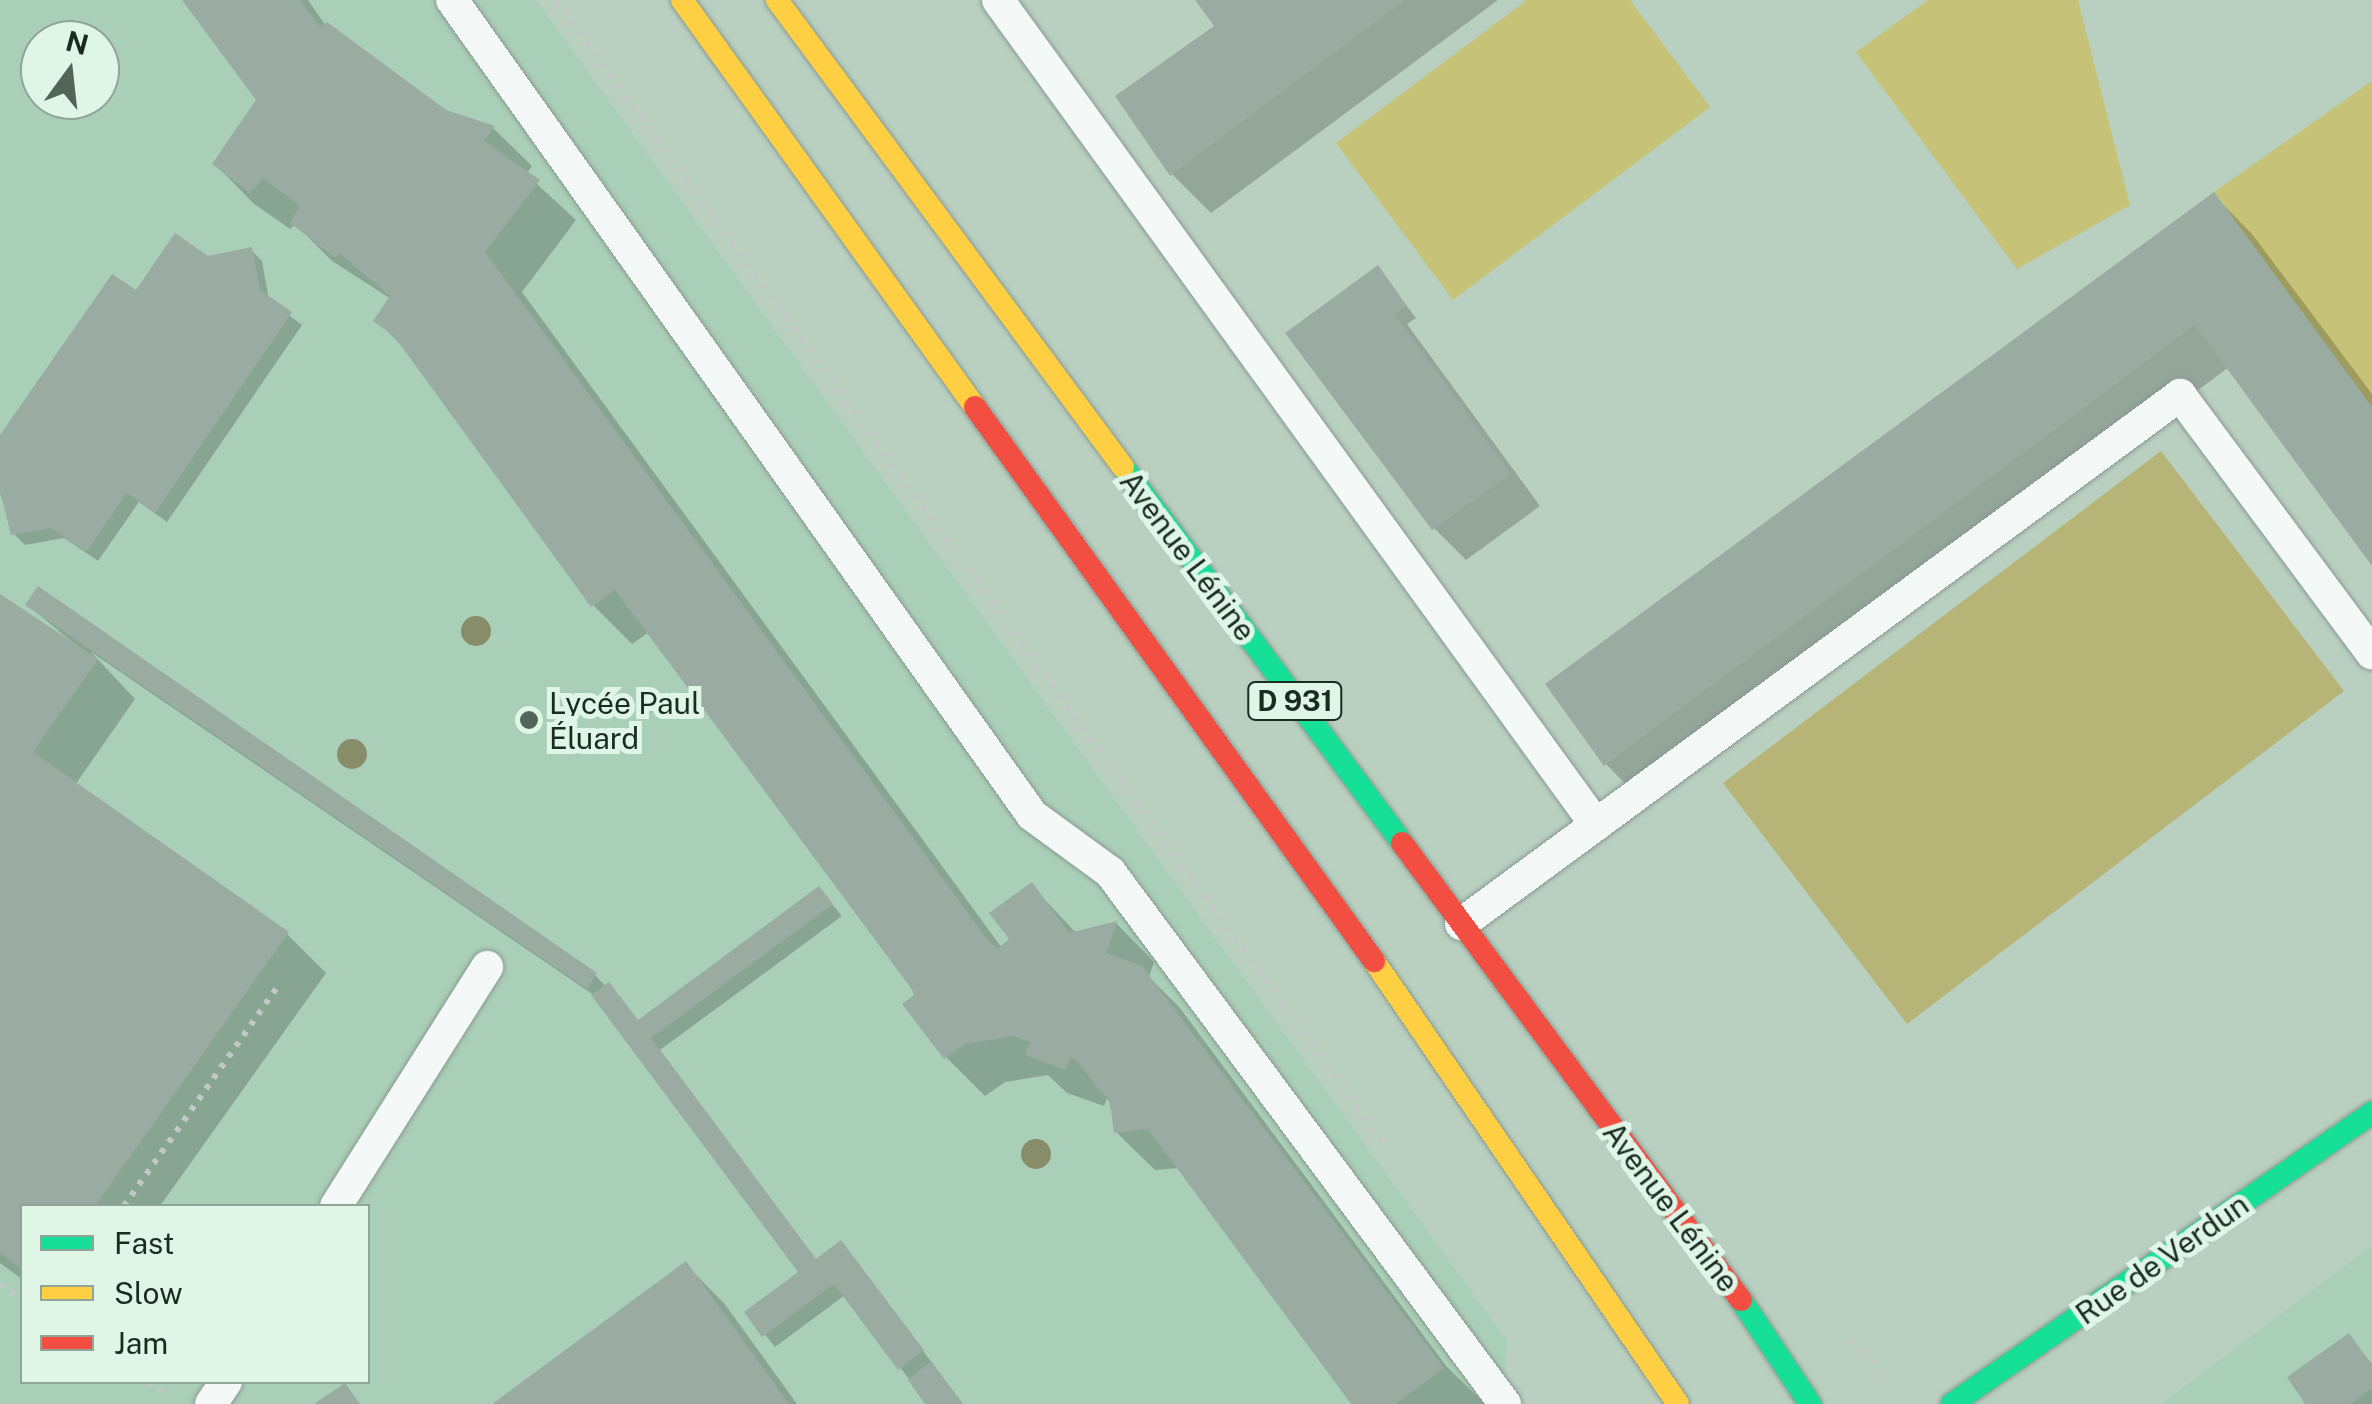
<!DOCTYPE html>
<meta charset="utf-8">
<style>
body{margin:0}
#map{position:relative;width:2372px;height:1404px;overflow:hidden;background:#b9d0c1;font-family:"Public Sans",sans-serif}
div>[style]{position:absolute}
[style*='--x']{left:calc(var(--x)*1px);top:calc(var(--y)*1px);width:calc(var(--w)*1px);rotate:calc(var(--a)*1deg)}
.built>*{inset:0;background:#aacfb8}
.green>*{inset:0;background:#c6c277}
.forest>*{inset:0;background:#b6b476}
.shadow>*{inset:0;background:#0003}
.building>*{inset:0;background:#9aaca1}
.path>*{height:6px;margin-top:-3px;transform-origin:0;background:repeating-linear-gradient(90deg,#c2c8c4 0 5px,transparent 0 13px)}
.roads{filter:drop-shadow(0 0 2px #899a8f) drop-shadow(0 0 2px #899a8f)}
.lane>*{height:32px;margin:-16px;padding:0 16px;transform-origin:16px;border-radius:16px;background:#f4f8f6}
.fast>*{height:22px;margin:-11px;padding:0 11px;transform-origin:11px;border-radius:11px;background:#16e098}
.slow>*{height:22px;margin:-11px;padding:0 11px;transform-origin:11px;border-radius:11px;background:#ffcf43}
.jam>*{height:22px;margin:-11px;padding:0 11px;transform-origin:11px;border-radius:11px;background:#f24e42}
.trees>*{width:30px;height:30px;margin:-15px;border-radius:50%;background:#898c69}
.dots>*{width:28px;height:28px;translate:-50% -50%;box-sizing:border-box;border:5px solid #dff5e6;border-radius:50%}
span{translate:-50% -50%;white-space:nowrap;text-align:center;line-height:1.15;-webkit-text-stroke:10px #dff5e6;paint-order:stroke}
.shield-label span{padding:2px 8px;background:#dff5e6;border:2px solid;border-radius:8px;-webkit-text-stroke-width:0}
.shield-label{font-size:28px;color:#1a2b20;font-weight:700}
.street-label{font-size:30px;color:#1a2b20}
.poi-label{font-size:30px;color:#1a2b20}
.left{translate:0 -50%;text-align:left}
.legend{position:absolute;left:20px;top:1204px;width:350px;height:180px;box-sizing:border-box;background:#dff5e6;border:2px solid #90a497;margin:0;padding:12px 18px;list-style:none;font-size:30px;color:#1a2b20}
.legend li{display:flex;align-items:center;gap:20px;height:50px}
.legend b{width:50px;border:2px solid #90a497}
.north{position:absolute;left:20px;top:20px;width:100px;height:100px;box-sizing:border-box;background:#dff5e6;border:2px solid #90a497;border-radius:50%;rotate:15deg;font-size:28px;font-weight:700;line-height:40px;text-align:center;color:#1a2b20}
.north::after{content:'';display:block;margin:auto;width:35px;height:45px;background:#526558;clip-path:polygon(50% 0,100% 100%,50% 72%,0 100%)}
</style>
<div id="map">
<div class="built">
<div style="clip-path:polygon(evenodd,0 0,536px 0,1507px 1341px,1501px 1404px,0 1404px,0 0,40px 40px,100px 40px,100px 100px,40px 100px,40px 40px,0 0,22px 1206px,368px 1206px,368px 1382px,22px 1382px,22px 1206px)"></div>
<div style="clip-path:polygon(2372px 1245px,2372px 1404px,2161px 1404px)"></div>
</div>
<div class="green">
<div style="clip-path:polygon(1527px 0,1630px 0,1710px 107px,1453px 300px,1336px 143px)"></div>
<div style="clip-path:polygon(1928px 0,2078px 0,2130px 205px,2017px 269px,1856px 52px)"></div>
<div style="clip-path:polygon(2372px 81px,2372px 407px,2214px 192px)"></div>
</div>
<div class="forest">
<div style="clip-path:polygon(2161px 451px,2344px 691px,1907px 1024px,1723px 783px)"></div>
</div>
<div class="shadow">
<div style="clip-path:polygon(185px 0,308px 0,326px 26px,445px 112px,493px 128px,532px 166px,526px 174px,576px 220px,522px 292px,1002px 948px,1013px 939px,1032px 886px,1077px 934px,1116px 923px,1154px 962px,1149px 977px,1180px 1008px,1447px 1367px,1485px 1404px,1355px 1404px,1180px 1168px,1155px 1170px,1116px 1132px,1108px 1096px,1104px 1106px,1067px 1093px,1048px 1075px,1005px 1082px,985px 1096px,946px 1057px,917px 996px,649px 632px,632px 644px,593px 605px,412px 356px,376px 320px,391px 299px,332px 261px,295px 224px,290px 229px,253px 203px,215px 164px,260px 100px)"></div>
<div style="clip-path:polygon(1198px 0,1498px 0,1211px 213px,1172px 174px,1217px 26px)"></div>
<div style="clip-path:polygon(2214px 195px,2252px 234px,2372px 394px,2372px 565px,2229px 367px,1644px 803px,1606px 764px)"></div>
<div style="clip-path:polygon(251px 250px,262px 261px,269px 300px,302px 325px,167px 522px,139px 502px,98px 561px,64px 538px,25px 545px,14px 534px,0 493px,0 439px,137px 293px,208px 259px)"></div>
<div style="clip-path:polygon(1378px 268px,1416px 318px,1407px 324px,1540px 506px,1466px 560px,1434px 528px)"></div>
<div style="clip-path:polygon(0 597px,86px 654px,28px 605px,595px 975px,639px 1022px,819px 889px,842px 916px,660px 1050px,817px 1261px,851px 1255px,963px 1404px,928px 1404px,845px 1295px,775px 1347px,747px 1312px,801px 1273px,595px 996px,91px 652px,135px 699px,75px 785px,287px 934px,326px 973px,160px 1206px,22px 1206px,22px 1279px,0 1263px)"></div>
<div style="clip-path:polygon(686px 1265px,724px 1303px,797px 1404px,496px 1404px)"></div>
<div style="clip-path:polygon(2349px 1336px,2372px 1364px,2372px 1404px,2308px 1404px)"></div>
</div>
<div class="building">
<div style="clip-path:polygon(182px 0,300px 0,320px 27px,327px 22px,446px 110px,495px 126px,484px 141px,540px 180px,485px 252px,984px 935px,997px 949px,1009px 939px,989px 913px,1032px 882px,1069px 933px,1117px 921px,1106px 953px,1142px 966px,1444px 1368px,1395px 1404px,1351px 1404px,1148px 1129px,1114px 1133px,1110px 1103px,1077px 1061px,1070px 1057px,1066px 1070px,1025px 1055px,1030px 1042px,1013px 1036px,965px 1044px,944px 1059px,902px 1004px,914px 995px,911px 988px,615px 590px,591px 607px,394px 336px,373px 321px,390px 296px,339px 253px,336px 258px,290px 223px,300px 206px,263px 178px,250px 193px,212px 164px,256px 100px)"></div>
<div style="clip-path:polygon(1195px 0,1405px 0,1170px 176px,1115px 96px,1214px 26px)"></div>
<div style="clip-path:polygon(2214px 192px,2372px 407px,2372px 566px,2195px 325px,1604px 766px,1545px 684px)"></div>
<div style="clip-path:polygon(175px 233px,208px 256px,252px 247px,260px 290px,292px 312px,155px 513px,127px 493px,86px 552px,51px 528px,11px 535px,0 491px,0 435px,112px 274px,136px 290px)"></div>
<div style="clip-path:polygon(1378px 265px,1407px 306px,1394px 314px,1511px 474px,1432px 530px,1285px 333px)"></div>
<div style="clip-path:polygon(38px 586px,597px 973px,587px 989px,25px 605px)"></div>
<div style="clip-path:polygon(0 594px,98px 659px,33px 752px,289px 932px,95px 1206px,22px 1206px,22px 1269px,0 1253px)"></div>
<div style="clip-path:polygon(819px 886px,833px 904px,651px 1038px,816px 1259px,841px 1240px,924px 1350px,898px 1370px,834px 1284px,762px 1337px,744px 1312px,798px 1272px,591px 995px,609px 982px,638px 1020px)"></div>
<div style="clip-path:polygon(686px 1261px,789px 1404px,492px 1404px)"></div>
<div style="clip-path:polygon(2349px 1333px,2372px 1365px,2372px 1388px,2350px 1404px,2305px 1404px,2287px 1377px)"></div>
<div style="clip-path:polygon(931px 1361px,962px 1404px,925px 1404px,908px 1380px)"></div>
<div style="clip-path:polygon(345px 1383px,360px 1404px,314px 1404px)"></div>
</div>
<div class="path">
<div style="--x:556;--y:0;--w:1414;--a:54.09"></div>
<div style="--x:124;--y:1206;--w:269;--a:-55"></div>
<div style="--x:0;--y:1284;--w:27;--a:34"></div>
<div style="--x:1849;--y:1342;--w:28;--a:38"></div>
<div style="--x:1871;--y:1359;--w:36;--a:58"></div>
<div style="--x:147;--y:1382;--w:19;--a:32"></div>
</div>
<div class="roads">
<div class="lane">
<div style="--x:452;--y:0;--w:1000;--a:54.56"></div>
<div style="--x:1032;--y:815;--w:97;--a:36.2"></div>
<div style="--x:1110;--y:872;--w:663;--a:53.41"></div>
<div style="--x:998;--y:0;--w:1019;--a:54.06"></div>
<div style="--x:1461;--y:924;--w:893;--a:-36.34"></div>
<div style="--x:2180;--y:395;--w:322;--a:53.4"></div>
<div style="--x:336;--y:1206;--w:283;--a:-57.7"></div>
<div style="--x:211;--y:1404;--w:27;--a:-56"></div>
</div>
<div class="fast">
<div style="--x:1123;--y:467;--w:468;--a:53.4"></div>
<div style="--x:1741;--y:1300;--w:125;--a:56.4"></div>
<div style="--x:1952;--y:1404;--w:511;--a:-34.72"></div>
</div>
<div class="slow">
<div style="--x:682;--y:0;--w:501;--a:54.25"></div>
<div style="--x:777;--y:0;--w:581;--a:53.47"></div>
<div style="--x:1374;--y:961;--w:537;--a:55.54"></div>
</div>
<div class="jam">
<div style="--x:975;--y:407;--w:683;--a:54.24"></div>
<div style="--x:1402;--y:843;--w:569;--a:53.43"></div>
</div>
</div>
<div class="trees">
<div style="left:476px;top:631px"></div>
<div style="left:352px;top:754px"></div>
<div style="left:1036px;top:1154px"></div>
</div>
<div class="dots">
<div style="left:529px;top:720px;background:#526558"></div>
</div>
<div class="shield-label">
<span style="left:1295px;top:701px">D 931</span>
</div>
<div class="street-label">
<span style="left:1188px;top:556px;rotate:53deg">Avenue Lénine</span>
<span style="left:1671px;top:1207px;rotate:53deg">Avenue Lénine</span>
<span style="left:2162px;top:1259px;rotate:-35deg">Rue de Verdun</span>
</div>
<div class="poi-label">
<span class="left" style="left:549px;top:720px">Lycée Paul<br>Éluard</span>
</div>
<ul class="legend">
<li><b style="height:12px;background:#16e098"></b>Fast</li>
<li><b style="height:12px;background:#ffcf43"></b>Slow</li>
<li><b style="height:12px;background:#f24e42"></b>Jam</li>
</ul>
<div class="north">N</div>
</div>
